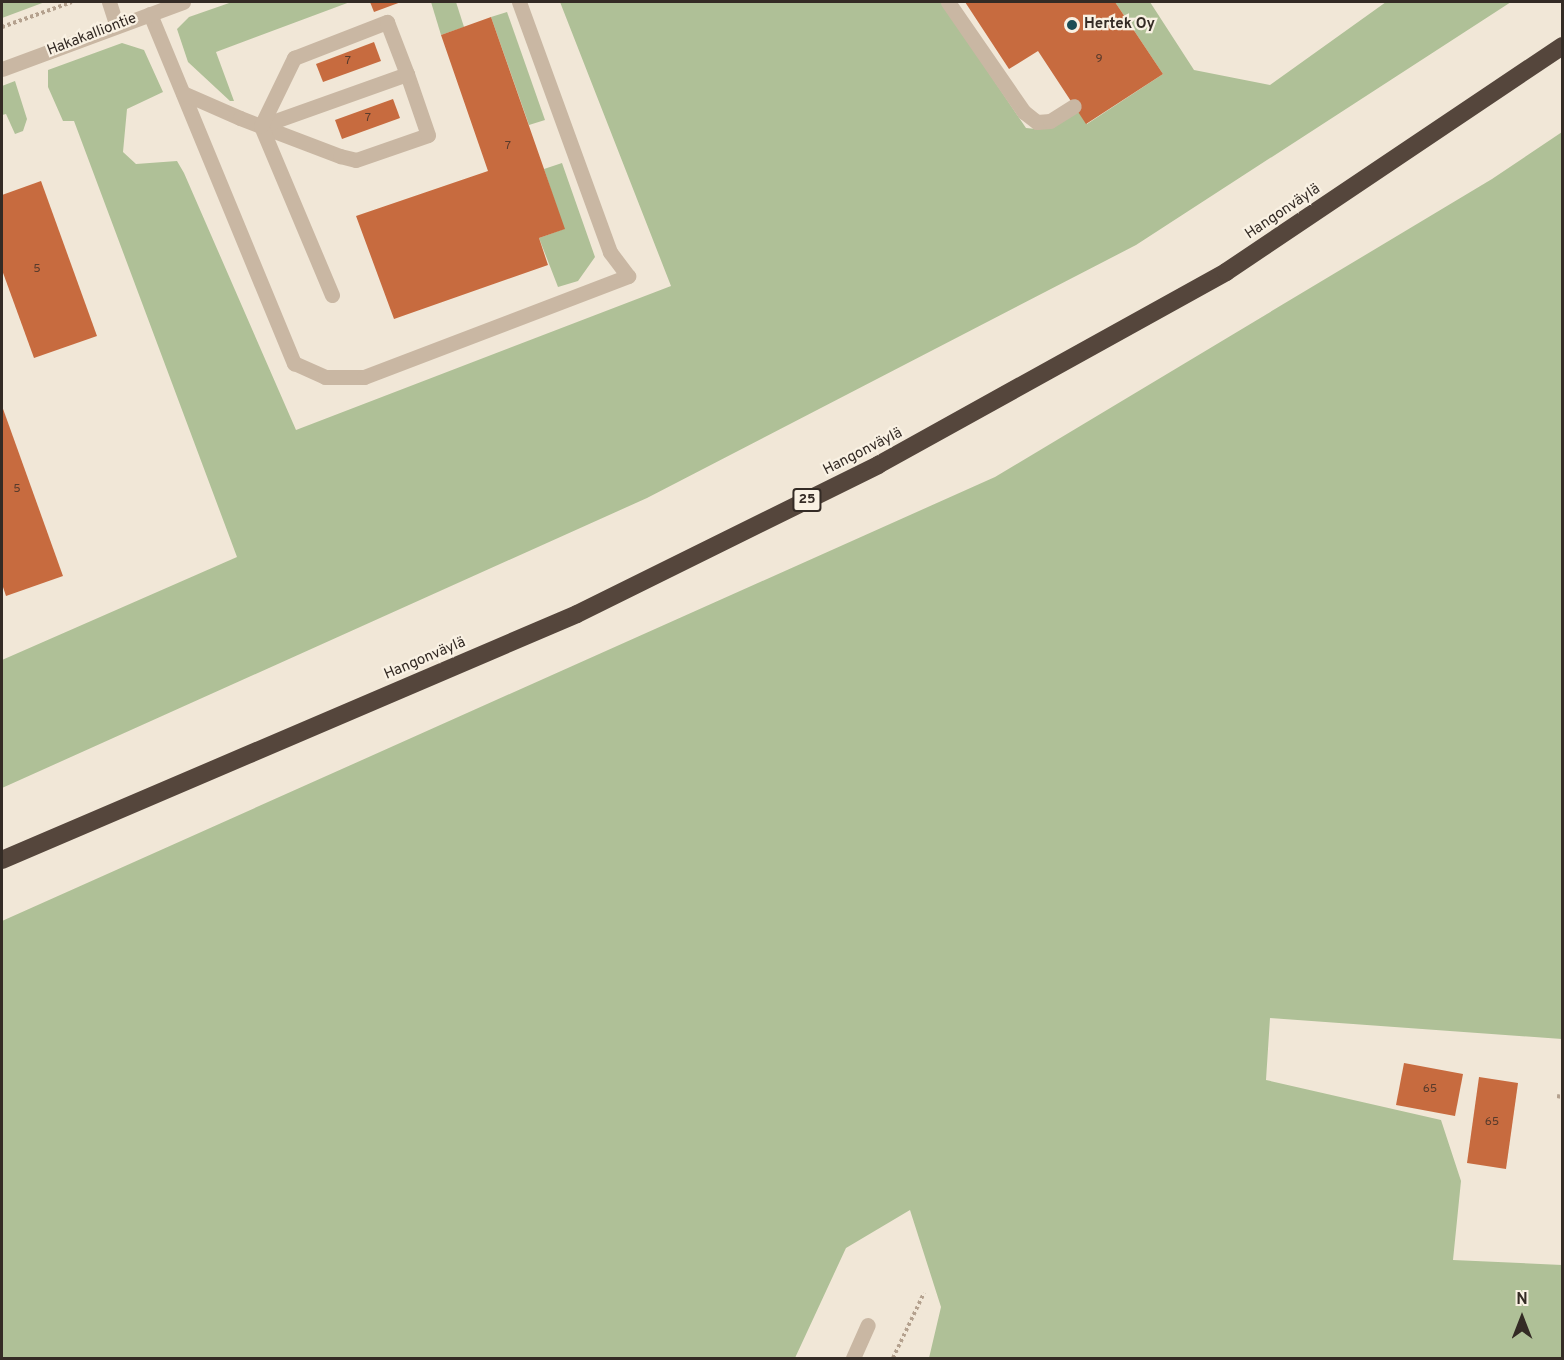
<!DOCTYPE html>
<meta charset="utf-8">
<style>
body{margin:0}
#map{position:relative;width:1564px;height:1360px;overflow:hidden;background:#f1e7d7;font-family:Overpass,sans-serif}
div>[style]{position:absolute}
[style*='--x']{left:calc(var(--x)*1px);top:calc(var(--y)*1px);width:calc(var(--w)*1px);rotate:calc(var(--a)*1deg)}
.green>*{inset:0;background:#afc097}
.building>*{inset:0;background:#c76b3f}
.path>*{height:4px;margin-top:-2px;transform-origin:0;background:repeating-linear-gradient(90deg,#b4a18e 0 3px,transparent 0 6px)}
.minor>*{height:15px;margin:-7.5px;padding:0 7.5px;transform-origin:7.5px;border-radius:7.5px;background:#c9b7a3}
.highway>*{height:18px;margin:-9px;padding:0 9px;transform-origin:9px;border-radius:9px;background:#55463c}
.dots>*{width:16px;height:16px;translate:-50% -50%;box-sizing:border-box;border:3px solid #f9f1e3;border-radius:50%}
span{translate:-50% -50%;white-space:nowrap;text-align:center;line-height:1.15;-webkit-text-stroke:4.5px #f9f1e3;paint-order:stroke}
.number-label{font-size:12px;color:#593b2c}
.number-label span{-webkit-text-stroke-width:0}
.shield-label span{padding:2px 4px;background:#f9f1e3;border:2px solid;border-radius:4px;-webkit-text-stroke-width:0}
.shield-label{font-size:14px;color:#342b25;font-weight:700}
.poi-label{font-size:15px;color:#342b25;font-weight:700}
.left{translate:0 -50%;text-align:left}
.street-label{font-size:15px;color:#342b25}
.frame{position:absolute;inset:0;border:3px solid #342b25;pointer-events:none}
.north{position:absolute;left:1492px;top:1288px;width:60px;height:60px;-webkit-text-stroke:4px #f9f1e3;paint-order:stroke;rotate:0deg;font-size:16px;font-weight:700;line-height:24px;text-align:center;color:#342b25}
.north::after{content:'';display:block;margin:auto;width:21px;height:27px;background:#342b25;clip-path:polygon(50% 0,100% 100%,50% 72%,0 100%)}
</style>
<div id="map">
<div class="green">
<div style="clip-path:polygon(2px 2px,45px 2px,2px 18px)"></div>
<div style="clip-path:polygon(232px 2px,350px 2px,216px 52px,234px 101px,230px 101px,188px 62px,177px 29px,189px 17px)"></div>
<div style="clip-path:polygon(431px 2px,456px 2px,464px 27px,441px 35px)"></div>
<div style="clip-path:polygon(560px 2px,941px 2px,1026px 128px,1036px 129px,1060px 122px,1078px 111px,1087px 124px,1163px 74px,1115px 2px,1150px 2px,1194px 70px,1270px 85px,1386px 2px,1511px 2px,1136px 245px,647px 498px,2px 788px,2px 660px,237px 557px,74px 121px,63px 121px,48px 87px,48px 70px,122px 43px,144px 50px,163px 92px,127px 109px,123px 152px,136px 164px,177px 161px,184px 173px,296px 430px,671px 286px)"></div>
<div style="clip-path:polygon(507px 12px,545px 120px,529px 125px,491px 17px)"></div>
<div style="clip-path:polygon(15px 81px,27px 119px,23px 131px,15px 134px,6px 114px,2px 115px,2px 86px)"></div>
<div style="clip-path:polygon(1562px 132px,1562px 1039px,1270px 1018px,1266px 1080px,1441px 1120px,1461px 1181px,1453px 1260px,1562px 1265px,1562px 1358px,929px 1358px,941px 1307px,910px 1210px,846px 1248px,795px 1358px,2px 1358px,2px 921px,995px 477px,1492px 179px)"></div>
<div style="clip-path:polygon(562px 163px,595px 257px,578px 281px,558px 287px,539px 238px,564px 229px,544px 169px)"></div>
</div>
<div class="building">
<div style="clip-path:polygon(370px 2px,401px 2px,374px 12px)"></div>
<div style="clip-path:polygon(965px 2px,1115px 2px,1163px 74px,1086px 124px,1038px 51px,1009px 69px)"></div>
<div style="clip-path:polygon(491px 17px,565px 229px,539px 238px,548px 265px,394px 319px,356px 216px,488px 171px,441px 35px)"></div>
<div style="clip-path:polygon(374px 42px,381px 61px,323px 82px,316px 64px)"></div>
<div style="clip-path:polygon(393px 99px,400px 118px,342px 139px,335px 120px)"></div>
<div style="clip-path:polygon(41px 181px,97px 336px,34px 358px,2px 270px,2px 195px)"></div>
<div style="clip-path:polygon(2px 406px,63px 576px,6px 596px,2px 584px)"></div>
<div style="clip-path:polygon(1404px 1063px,1463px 1074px,1455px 1116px,1396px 1105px)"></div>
<div style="clip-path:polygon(1479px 1077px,1518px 1083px,1506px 1169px,1467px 1163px)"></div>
</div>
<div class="path">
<div style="--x:2;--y:27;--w:74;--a:-19.7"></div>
<div style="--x:1557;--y:1096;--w:5;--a:11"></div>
<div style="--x:893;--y:1358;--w:72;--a:-64.5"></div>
</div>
<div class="minor">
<div style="--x:109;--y:2;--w:25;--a:72"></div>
<div style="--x:948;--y:2;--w:134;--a:55.4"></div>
<div style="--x:1024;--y:112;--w:16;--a:38"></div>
<div style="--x:1037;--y:122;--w:13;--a:-4"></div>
<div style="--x:1050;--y:121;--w:28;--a:-32"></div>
<div style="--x:150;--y:14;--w:378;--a:67.6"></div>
<div style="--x:294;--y:363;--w:34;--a:24"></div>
<div style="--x:325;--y:377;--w:39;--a:0"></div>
<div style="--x:364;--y:377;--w:283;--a:-20.9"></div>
<div style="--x:628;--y:276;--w:30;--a:-127"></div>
<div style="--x:610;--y:252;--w:266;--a:-110"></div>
<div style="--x:2;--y:69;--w:193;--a:-20.3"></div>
<div style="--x:183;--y:93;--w:62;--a:23.7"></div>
<div style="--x:240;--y:118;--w:22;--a:21"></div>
<div style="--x:261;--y:126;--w:85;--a:20.8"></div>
<div style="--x:340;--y:156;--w:16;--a:14"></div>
<div style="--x:356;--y:160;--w:76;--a:-19.1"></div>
<div style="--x:428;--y:135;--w:65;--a:-109"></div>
<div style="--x:407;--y:74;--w:155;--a:160.4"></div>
<div style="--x:332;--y:295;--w:183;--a:-112.8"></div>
<div style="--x:261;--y:126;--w:76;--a:-64.1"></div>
<div style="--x:294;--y:58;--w:100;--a:-21.2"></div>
<div style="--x:387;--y:22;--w:56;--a:69"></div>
<div style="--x:853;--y:1358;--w:36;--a:-66"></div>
</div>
<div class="highway">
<div style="--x:2;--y:860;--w:625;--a:-23.16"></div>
<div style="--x:577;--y:614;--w:336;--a:-26.3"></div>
<div style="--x:878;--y:465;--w:398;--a:-29"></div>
<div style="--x:1226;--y:272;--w:405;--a:-33.9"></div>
</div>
<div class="dots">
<div style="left:1072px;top:25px;background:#1b4d55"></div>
</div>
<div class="number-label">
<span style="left:1099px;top:60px">9</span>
<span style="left:348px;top:62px">7</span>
<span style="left:368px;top:119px">7</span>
<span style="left:508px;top:147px">7</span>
<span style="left:37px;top:270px">5</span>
<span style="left:17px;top:490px">5</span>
<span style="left:1430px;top:1090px">65</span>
<span style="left:1492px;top:1123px">65</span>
</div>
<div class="shield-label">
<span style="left:807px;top:500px">25</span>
</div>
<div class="poi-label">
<span class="left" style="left:1084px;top:25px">Hertek Oy</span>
</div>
<div class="street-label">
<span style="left:92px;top:35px;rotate:-21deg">Hakakalliontie</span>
<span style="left:1283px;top:212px;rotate:-34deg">Hangonväylä</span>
<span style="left:863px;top:452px;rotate:-27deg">Hangonväylä</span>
<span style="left:425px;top:659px;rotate:-23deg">Hangonväylä</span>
</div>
<div class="frame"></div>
<div class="north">N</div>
</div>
